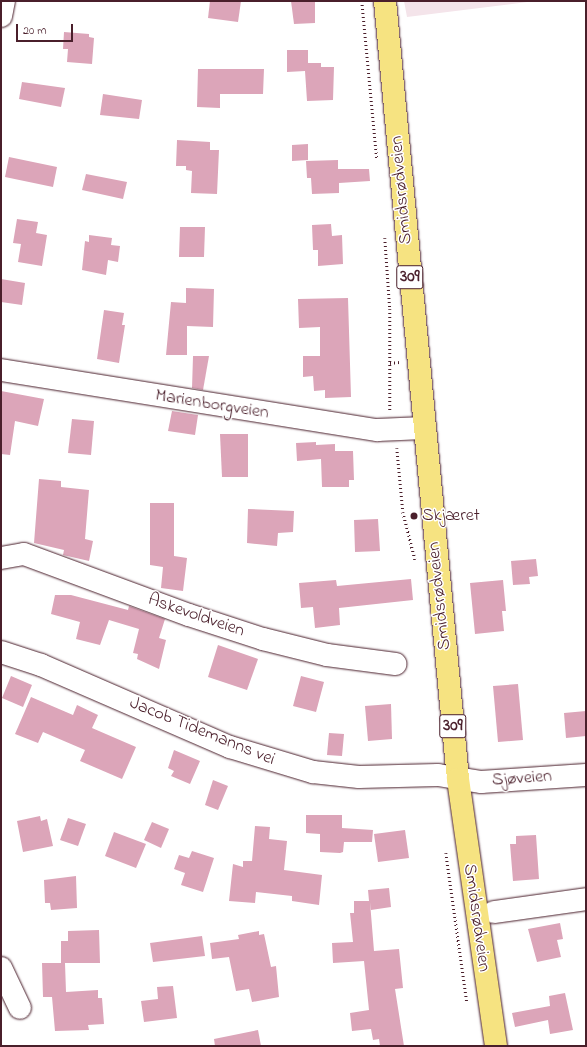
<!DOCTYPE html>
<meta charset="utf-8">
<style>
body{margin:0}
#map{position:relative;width:587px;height:1047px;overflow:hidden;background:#fff;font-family:"Indie Flower",sans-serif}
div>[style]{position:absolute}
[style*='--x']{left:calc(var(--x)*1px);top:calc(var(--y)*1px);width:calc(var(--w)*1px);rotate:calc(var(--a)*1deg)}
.built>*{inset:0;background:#f4e4ea}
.building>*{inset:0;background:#dca5b9}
.path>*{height:2.5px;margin-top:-1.25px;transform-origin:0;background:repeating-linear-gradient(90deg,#4a1f2b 0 1px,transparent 0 4px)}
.roads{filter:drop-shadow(0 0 1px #4a1f2b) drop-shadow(0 0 1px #4a1f2b)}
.minor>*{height:22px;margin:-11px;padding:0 11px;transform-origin:11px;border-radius:11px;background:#fff}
.major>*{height:22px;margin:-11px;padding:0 11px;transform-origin:11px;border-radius:11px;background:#f6e381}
.dots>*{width:11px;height:11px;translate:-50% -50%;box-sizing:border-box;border:2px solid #fff;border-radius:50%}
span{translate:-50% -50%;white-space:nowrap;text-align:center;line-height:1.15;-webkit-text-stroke:3px #fff;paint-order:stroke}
.shield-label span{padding:1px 3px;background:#fff;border:1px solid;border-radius:3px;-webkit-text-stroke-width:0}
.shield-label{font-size:17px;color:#4a1f2b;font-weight:700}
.street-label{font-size:18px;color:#4a1f2b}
.poi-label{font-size:18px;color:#4a1f2b}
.left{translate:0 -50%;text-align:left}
.frame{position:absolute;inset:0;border:2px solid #4a1f2b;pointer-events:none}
.scale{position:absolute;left:16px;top:24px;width:57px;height:18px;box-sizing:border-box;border:2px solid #4a1f2b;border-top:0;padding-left:5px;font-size:12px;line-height:14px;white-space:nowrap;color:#4a1f2b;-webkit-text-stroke:3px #fff;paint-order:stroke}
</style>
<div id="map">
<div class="built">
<div style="clip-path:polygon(404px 1px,535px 1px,407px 17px)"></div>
</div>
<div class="building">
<div style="clip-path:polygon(210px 1px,241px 1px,238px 22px,208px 18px)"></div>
<div style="clip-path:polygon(291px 1px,315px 1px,315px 23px,294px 24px)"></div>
<div style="clip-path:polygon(64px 32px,89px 34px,89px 37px,94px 38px,92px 64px,67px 62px,68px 49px,63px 49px)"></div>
<div style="clip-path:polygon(287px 50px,308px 50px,308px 63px,321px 63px,321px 67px,334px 67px,333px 100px,307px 101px,305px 71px,287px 72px)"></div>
<div style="clip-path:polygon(198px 69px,264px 69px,263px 94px,220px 94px,220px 108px,197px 107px)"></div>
<div style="clip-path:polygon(22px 82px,65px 88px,61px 107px,19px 99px)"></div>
<div style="clip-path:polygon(103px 94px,142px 100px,139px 119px,100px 115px)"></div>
<div style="clip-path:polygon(177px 140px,210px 142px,210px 150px,219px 150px,217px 194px,191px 193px,192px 171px,186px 170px,186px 166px,176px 166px)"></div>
<div style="clip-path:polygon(308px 144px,308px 160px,292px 161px,292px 145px)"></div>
<div style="clip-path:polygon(9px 157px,57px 167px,53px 187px,5px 177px)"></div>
<div style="clip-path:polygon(338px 160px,338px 169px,369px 169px,370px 181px,339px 183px,339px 193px,312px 194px,311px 178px,307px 178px,306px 161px)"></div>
<div style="clip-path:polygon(86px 174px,127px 182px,123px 199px,82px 190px)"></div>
<div style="clip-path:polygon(17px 219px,38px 222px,36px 233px,47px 235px,42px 266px,18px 262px,21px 244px,13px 243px)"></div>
<div style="clip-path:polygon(331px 224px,332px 236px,342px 235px,343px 264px,318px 266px,318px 250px,313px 250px,312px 225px)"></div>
<div style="clip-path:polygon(180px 227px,205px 227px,204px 257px,179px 257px)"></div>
<div style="clip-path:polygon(89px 235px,112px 238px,111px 245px,120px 246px,118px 262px,108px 260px,106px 275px,82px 270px,85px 241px,89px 242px)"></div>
<div style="clip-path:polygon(1px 279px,25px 283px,22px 305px,1px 302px)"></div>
<div style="clip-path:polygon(186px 288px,214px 289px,213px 327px,187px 326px,187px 355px,166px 355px,171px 302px,186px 303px)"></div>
<div style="clip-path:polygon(348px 298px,351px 397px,325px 398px,325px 390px,314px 391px,313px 376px,303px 377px,303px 356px,320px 356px,320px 327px,299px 328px,298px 299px)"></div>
<div style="clip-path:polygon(104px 310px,124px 313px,122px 325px,125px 325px,119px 363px,97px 359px)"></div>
<div style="clip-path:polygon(193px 356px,209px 356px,203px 390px,192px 388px)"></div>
<div style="clip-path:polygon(1px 391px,44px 399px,38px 426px,15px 421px,10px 455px,1px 454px)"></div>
<div style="clip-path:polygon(172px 411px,198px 415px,195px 435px,168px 431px)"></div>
<div style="clip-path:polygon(72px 419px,94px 421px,91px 455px,68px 453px)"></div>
<div style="clip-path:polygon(220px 434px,248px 434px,248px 477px,222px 477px)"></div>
<div style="clip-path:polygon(316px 442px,316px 445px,335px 444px,335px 451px,353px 451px,354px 480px,349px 480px,349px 487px,322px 487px,321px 459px,297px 461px,296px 443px)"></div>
<div style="clip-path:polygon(39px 479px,61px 481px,61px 487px,89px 490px,85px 539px,93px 541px,89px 561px,63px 555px,64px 550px,34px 543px)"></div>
<div style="clip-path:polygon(150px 503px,174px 503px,174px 556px,187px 558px,183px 591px,161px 588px,163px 567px,150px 565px)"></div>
<div style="clip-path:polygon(248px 509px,294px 511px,293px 532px,278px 533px,277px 546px,247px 543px)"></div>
<div style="clip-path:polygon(378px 519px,380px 551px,355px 552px,354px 520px)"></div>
<div style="clip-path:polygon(536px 559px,538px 576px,529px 577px,530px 584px,513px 585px,511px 561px)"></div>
<div style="clip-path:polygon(411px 579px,413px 600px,339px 608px,340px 625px,315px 628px,313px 607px,301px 608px,299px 583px,336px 580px,337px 586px)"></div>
<div style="clip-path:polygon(503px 580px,506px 611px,502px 611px,504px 631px,475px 634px,470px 583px)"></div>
<div style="clip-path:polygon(55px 595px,71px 595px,128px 610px,129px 606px,165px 619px,159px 638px,166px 640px,159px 669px,137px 659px,138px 654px,133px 653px,139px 629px,109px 620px,100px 645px,76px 639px,80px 622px,51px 614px)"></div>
<div style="clip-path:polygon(218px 645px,258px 659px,247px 690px,208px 677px)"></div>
<div style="clip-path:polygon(11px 676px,32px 685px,23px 707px,2px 698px)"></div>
<div style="clip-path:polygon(301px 676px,324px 682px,316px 712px,293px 706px)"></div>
<div style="clip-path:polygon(518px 684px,523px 740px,498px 742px,493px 686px)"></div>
<div style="clip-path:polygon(31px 697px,73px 715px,77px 705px,98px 715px,92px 728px,136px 747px,122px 779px,80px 761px,85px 750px,43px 732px,38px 743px,15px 734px)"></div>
<div style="clip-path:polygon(391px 704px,392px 739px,368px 741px,365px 706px)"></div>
<div style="clip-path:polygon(586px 711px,586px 736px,566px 738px,564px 713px)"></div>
<div style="clip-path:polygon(329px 733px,344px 734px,342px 756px,327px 755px)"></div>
<div style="clip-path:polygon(174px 750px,200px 761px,190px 784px,171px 776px,174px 771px,168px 768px)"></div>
<div style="clip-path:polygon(213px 780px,228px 786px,218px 810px,205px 805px)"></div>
<div style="clip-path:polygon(306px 815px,342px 815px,342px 828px,373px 830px,372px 842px,344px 842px,343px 852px,340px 853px,320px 852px,320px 834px,306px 833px)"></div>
<div style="clip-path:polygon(40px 816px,41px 821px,47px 819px,53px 846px,23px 852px,17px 821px)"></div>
<div style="clip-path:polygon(68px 818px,86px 824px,78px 846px,60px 840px)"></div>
<div style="clip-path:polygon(152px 822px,169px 829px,161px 848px,144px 840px)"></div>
<div style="clip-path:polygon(255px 826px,270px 827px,269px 839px,287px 841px,284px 870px,322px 875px,319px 905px,292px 901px,292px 896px,256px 892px,255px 903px,229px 901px,233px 864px,243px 867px,243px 861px,252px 861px)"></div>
<div style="clip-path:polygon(405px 830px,409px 858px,378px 862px,374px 834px)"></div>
<div style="clip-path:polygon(114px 832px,146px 844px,136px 868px,105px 856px)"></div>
<div style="clip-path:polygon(536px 835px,539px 879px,513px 881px,510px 844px,516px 844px,516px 836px)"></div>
<div style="clip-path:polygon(192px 851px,214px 858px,203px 892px,181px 885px,185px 873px,174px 869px,179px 855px,189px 858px)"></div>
<div style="clip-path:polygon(76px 876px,77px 908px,51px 910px,50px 903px,45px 903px,44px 880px)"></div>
<div style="clip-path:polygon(389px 888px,391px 907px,371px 910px,370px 902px,374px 951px,399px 949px,403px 988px,395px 989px,404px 1046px,380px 1046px,379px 1039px,373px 1040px,371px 1029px,352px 1031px,350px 1013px,369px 1010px,364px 961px,333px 963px,332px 943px,353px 942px,350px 913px,354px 913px,354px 901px,369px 901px,368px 890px)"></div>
<div style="clip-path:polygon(560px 923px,563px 939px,557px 940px,561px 957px,537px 962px,528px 929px)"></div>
<div style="clip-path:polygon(99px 930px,100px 963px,65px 963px,66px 992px,98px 990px,98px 998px,102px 998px,104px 1024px,88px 1025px,89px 1030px,55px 1031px,52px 997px,43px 997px,42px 963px,61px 963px,61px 941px,68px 941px,68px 931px)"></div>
<div style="clip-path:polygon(259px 931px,259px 935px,264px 934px,271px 967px,276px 966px,279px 997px,252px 1002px,249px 989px,236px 991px,229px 957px,212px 959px,210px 943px,239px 939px,238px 935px)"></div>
<div style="clip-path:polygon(202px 936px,205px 956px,153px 962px,150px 943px)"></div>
<div style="clip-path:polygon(173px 986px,177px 1018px,144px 1022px,141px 1001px,158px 999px,157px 987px)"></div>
<div style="clip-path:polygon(565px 993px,573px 1030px,550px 1034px,548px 1020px,515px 1027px,512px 1013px,550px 1006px,549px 996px)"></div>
<div style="clip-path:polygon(258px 1030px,261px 1046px,215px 1046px,214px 1039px)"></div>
</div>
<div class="path">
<div style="--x:362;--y:1;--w:159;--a:84.6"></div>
<div style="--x:385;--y:238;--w:71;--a:86"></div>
<div style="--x:390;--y:309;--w:102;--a:90"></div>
<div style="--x:390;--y:363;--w:9;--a:-6"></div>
<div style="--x:397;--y:448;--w:64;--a:84.6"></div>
<div style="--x:403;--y:512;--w:49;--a:75.7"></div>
<div style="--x:446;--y:853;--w:150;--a:82"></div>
</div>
<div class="roads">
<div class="minor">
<div style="--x:1;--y:16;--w:15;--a:-79"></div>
<div style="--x:1;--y:370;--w:381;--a:9.1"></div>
<div style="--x:377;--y:430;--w:47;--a:-2.4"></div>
<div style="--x:1;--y:558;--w:23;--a:-10"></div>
<div style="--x:24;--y:554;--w:176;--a:20.3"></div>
<div style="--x:189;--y:615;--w:78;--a:18"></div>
<div style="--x:263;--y:639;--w:66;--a:14"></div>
<div style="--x:327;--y:655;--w:69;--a:7.5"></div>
<div style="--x:1;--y:652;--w:42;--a:18"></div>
<div style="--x:41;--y:665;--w:206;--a:23.5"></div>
<div style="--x:230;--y:747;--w:87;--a:16.8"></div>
<div style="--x:313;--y:772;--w:46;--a:6.2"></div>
<div style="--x:359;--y:777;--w:79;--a:-1.5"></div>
<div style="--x:438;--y:775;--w:44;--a:9.2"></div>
<div style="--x:481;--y:782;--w:105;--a:-3.8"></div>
<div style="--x:494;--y:912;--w:93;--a:-8"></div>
<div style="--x:1;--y:968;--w:44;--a:64.6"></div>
</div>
<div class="major">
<div style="--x:385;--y:1;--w:781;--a:84.64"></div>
<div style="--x:458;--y:779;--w:270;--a:81.9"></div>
</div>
</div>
<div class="dots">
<div style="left:414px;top:516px;background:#4a1f2b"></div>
</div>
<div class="shield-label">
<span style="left:410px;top:277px">309</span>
<span style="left:453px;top:726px">309</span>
</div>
<div class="street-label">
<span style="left:402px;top:190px;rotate:-95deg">Smidsrødveien</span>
<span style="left:212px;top:405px;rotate:9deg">Marienborgveien</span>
<span style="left:440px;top:596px;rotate:-96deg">Smidsrødveien</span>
<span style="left:196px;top:616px;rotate:19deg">Askevoldveien</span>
<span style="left:202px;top:732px;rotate:22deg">Jacob Tidemanns vei</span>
<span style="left:522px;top:779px;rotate:-4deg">Sjøveien</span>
<span style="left:476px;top:918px;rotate:82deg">Smidsrødveien</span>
</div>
<div class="poi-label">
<span class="left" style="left:422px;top:516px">Skjæret</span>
</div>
<div class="frame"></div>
<div class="scale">20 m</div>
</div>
